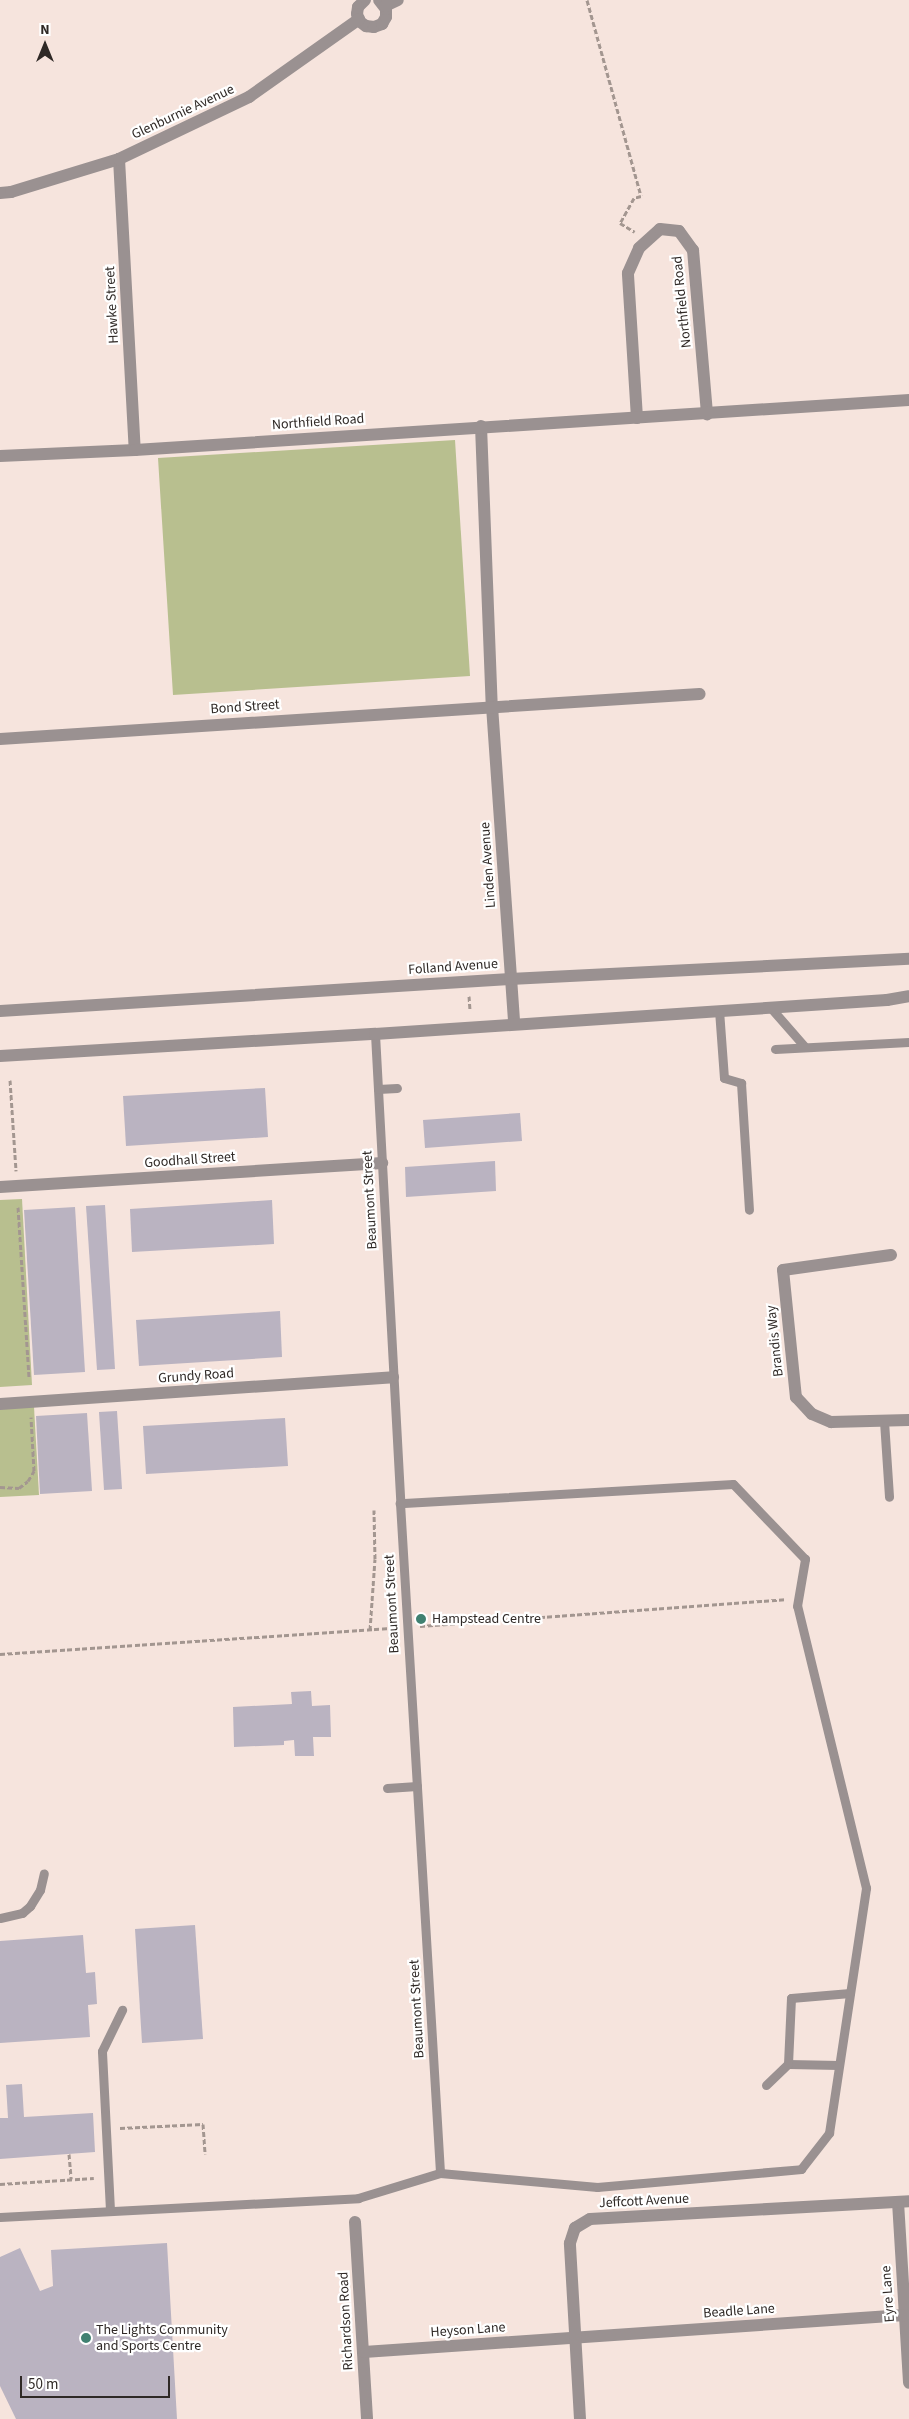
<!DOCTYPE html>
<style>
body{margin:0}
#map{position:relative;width:909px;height:2419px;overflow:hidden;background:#f6e4dd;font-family:"Source Sans 3",sans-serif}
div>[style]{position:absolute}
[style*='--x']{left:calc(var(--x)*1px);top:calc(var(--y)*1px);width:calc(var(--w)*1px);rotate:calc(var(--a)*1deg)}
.green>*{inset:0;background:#b8bf8f}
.building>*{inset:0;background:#bab3c1}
.path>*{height:3px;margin-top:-1.5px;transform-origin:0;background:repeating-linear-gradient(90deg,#a39690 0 5px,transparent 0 7.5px)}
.service>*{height:9px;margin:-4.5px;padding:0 4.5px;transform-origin:4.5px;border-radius:4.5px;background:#9a9191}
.minor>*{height:12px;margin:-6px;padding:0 6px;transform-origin:6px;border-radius:6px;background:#9a9191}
.tertiary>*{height:12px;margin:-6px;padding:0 6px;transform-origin:6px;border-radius:6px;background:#9a9191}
.dots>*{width:14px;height:14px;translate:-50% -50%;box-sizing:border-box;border:2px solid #fff;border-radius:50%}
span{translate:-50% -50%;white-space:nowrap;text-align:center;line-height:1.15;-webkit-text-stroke:4.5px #fff;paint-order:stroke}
.street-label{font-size:14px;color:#2f2926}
.poi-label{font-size:14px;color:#2f2926}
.left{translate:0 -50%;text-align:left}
.north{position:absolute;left:20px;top:20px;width:50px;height:50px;-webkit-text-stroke:4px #fff;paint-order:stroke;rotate:0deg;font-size:14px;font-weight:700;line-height:20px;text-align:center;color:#2f2926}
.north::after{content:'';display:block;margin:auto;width:18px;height:22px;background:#2f2926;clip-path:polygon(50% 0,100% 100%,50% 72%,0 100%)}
.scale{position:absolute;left:20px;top:2376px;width:150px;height:22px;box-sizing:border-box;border:2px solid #2f2926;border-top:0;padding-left:6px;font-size:15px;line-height:18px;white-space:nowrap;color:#2f2926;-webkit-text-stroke:4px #fff;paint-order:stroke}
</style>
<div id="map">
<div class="green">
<div style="clip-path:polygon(455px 440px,470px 676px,173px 695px,158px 458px)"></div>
<div style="clip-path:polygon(22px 1199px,32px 1385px,0 1387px,0 1200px)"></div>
<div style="clip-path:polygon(34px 1407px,39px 1495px,0 1497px,0 1409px)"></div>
</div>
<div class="building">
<div style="clip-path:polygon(265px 1088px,268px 1137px,126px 1146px,123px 1096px)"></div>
<div style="clip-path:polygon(520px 1113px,522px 1141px,425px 1148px,423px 1120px)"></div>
<div style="clip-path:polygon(495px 1161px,496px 1191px,406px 1197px,405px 1167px)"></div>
<div style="clip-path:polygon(272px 1200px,274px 1244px,132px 1252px,130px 1209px)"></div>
<div style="clip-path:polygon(105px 1205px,115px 1369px,97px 1370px,86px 1206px)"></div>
<div style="clip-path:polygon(75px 1207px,85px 1372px,34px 1375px,24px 1210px)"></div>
<div style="clip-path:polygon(280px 1311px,282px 1357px,139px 1366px,136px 1320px)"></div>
<div style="clip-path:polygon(117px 1411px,122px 1489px,104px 1490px,99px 1412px)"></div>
<div style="clip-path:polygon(87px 1413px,92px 1491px,40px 1494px,36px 1416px)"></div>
<div style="clip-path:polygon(285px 1418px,288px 1466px,146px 1474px,143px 1426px)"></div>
<div style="clip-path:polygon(311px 1691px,312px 1706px,330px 1705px,331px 1737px,313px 1737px,314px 1756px,295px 1756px,294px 1740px,284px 1741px,284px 1745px,234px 1747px,233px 1707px,292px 1704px,291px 1692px)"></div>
<div style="clip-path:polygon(195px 1925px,203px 2039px,142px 2043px,135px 1929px)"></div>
<div style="clip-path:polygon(83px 1935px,86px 1973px,95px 1972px,97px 2004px,88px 2005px,90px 2037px,0 2043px,0 1941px)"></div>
<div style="clip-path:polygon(22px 2084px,24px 2117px,93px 2113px,95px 2152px,0 2159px,0 2118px,8px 2118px,6px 2085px)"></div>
<div style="clip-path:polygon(167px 2243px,177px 2419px,16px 2419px,0 2386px,0 2257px,20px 2248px,40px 2291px,53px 2286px,51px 2250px)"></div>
</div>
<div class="path">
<div style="--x:587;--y:0;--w:203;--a:74.6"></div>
<div style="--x:641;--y:196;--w:7;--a:164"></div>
<div style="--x:634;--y:198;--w:29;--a:119"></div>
<div style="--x:620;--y:223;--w:17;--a:31"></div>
<div style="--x:469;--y:996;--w:13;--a:86"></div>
<div style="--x:10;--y:1080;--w:91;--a:86.2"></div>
<div style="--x:18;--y:1207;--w:171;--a:86.3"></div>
<div style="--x:0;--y:1487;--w:19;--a:3"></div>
<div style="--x:19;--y:1488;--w:11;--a:-38"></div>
<div style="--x:28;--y:1481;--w:12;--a:-59"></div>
<div style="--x:34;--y:1471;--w:54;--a:-93.2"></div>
<div style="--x:420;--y:1626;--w:366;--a:-4.2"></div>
<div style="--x:370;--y:1630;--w:71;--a:-86"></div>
<div style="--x:375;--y:1559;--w:49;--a:-91.2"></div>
<div style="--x:0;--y:1654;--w:395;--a:-3.8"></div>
<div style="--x:120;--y:2128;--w:83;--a:-2.8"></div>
<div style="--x:203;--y:2124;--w:30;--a:86"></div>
<div style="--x:69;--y:2154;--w:25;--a:85"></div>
<div style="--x:0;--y:2184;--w:94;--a:-3.7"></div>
</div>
<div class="service">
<div style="--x:770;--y:1007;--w:53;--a:48.8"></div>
<div style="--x:719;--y:1010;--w:68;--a:85.8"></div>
<div style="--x:724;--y:1078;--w:18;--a:16"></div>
<div style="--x:741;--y:1083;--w:127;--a:86.4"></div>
<div style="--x:375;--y:1034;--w:470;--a:86.9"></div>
<div style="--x:400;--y:1503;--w:671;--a:86.58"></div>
<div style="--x:775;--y:1049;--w:134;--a:-3"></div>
<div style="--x:378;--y:1089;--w:19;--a:-3"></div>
<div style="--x:884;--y:1421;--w:76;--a:86.2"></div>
<div style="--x:387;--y:1788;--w:30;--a:-4"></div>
<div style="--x:0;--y:1918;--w:23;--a:-13"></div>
<div style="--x:22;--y:1913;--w:11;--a:-41"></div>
<div style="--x:30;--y:1906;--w:19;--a:-58"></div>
<div style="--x:40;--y:1890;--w:17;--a:-77"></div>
<div style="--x:839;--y:2065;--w:51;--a:-178.9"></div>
<div style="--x:788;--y:2064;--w:66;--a:-87.4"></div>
<div style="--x:791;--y:1998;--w:59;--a:-4.8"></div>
<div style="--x:766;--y:2085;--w:30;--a:-44"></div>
<div style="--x:110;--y:2210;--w:159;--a:-92.9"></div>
<div style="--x:102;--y:2051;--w:46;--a:-64"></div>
<div style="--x:0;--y:2217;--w:359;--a:-3"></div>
<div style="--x:358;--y:2198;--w:86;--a:-17"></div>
<div style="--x:440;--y:2173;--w:158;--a:5.1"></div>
<div style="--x:597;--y:2187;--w:205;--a:-5"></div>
<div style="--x:801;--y:2169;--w:46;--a:-52.1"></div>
<div style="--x:829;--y:2133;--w:248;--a:-81.4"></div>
<div style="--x:866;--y:1888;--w:290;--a:-103.7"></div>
<div style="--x:797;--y:1606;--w:48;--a:-80.3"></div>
<div style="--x:805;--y:1559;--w:104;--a:-133.8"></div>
<div style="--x:733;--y:1484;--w:334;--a:176.7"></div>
</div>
<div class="minor">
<div style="--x:365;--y:0;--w:10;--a:135"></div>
<div style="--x:358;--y:7;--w:7;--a:98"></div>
<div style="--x:357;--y:14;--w:7;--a:74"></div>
<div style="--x:359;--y:21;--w:9;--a:36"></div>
<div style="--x:366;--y:26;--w:8;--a:7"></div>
<div style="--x:374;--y:27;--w:9;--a:-21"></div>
<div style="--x:382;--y:24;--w:8;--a:-60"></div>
<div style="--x:386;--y:17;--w:8;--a:-90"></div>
<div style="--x:386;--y:9;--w:11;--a:-128"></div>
<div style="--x:385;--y:6;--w:14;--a:-25"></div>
<div style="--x:119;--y:159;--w:291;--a:86.9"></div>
<div style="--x:0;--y:193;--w:11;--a:-5"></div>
<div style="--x:11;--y:192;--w:113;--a:-17"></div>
<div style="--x:119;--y:159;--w:144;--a:-25.5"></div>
<div style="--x:249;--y:97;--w:135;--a:-35.3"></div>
<div style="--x:637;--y:418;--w:145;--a:-93.6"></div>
<div style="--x:628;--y:273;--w:27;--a:-66"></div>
<div style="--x:639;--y:248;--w:28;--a:-42"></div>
<div style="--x:660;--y:229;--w:19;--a:6"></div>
<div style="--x:679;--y:231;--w:24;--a:54"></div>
<div style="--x:693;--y:250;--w:165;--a:85.1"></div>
<div style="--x:481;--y:426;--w:280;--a:87.8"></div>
<div style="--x:492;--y:706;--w:318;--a:86"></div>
<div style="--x:0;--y:456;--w:135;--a:-2.5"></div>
<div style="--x:135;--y:450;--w:776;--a:-3.7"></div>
<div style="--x:0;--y:739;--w:701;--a:-3.68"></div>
<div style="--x:0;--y:1011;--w:511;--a:-3.59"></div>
<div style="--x:510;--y:979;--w:400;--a:-2.9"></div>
<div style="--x:0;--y:1187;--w:383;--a:-3.6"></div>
<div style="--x:891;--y:1255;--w:109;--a:172.1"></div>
<div style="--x:783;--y:1270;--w:128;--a:84.2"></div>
<div style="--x:796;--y:1397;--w:23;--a:47"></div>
<div style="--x:812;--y:1414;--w:21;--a:23"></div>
<div style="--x:831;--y:1422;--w:78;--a:-1.5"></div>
<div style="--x:0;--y:1404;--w:394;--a:-3.9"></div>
<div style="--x:898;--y:2202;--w:181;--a:86.5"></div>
<div style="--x:355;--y:2222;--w:197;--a:86.5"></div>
<div style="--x:364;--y:2352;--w:542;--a:-3.91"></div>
<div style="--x:580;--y:2419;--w:176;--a:-93.3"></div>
<div style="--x:570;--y:2243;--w:16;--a:-72"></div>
<div style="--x:575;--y:2228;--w:17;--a:-31"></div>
<div style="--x:590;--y:2219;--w:320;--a:-3.2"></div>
</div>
<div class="tertiary">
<div style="--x:0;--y:1056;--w:376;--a:-3.4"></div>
<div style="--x:375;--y:1034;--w:513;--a:-3.8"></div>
<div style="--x:887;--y:1000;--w:22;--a:-10"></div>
</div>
<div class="dots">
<div style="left:421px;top:1619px;background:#408171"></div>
<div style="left:86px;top:2338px;background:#408171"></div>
</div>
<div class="street-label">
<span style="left:183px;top:112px;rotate:-25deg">Glenburnie Avenue</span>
<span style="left:682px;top:302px;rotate:-96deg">Northfield Road</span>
<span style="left:112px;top:305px;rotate:-93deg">Hawke Street</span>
<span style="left:318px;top:422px;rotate:-4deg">Northfield Road</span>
<span style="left:245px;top:707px;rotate:-4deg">Bond Street</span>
<span style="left:488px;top:865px;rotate:-94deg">Linden Avenue</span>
<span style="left:453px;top:967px;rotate:-4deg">Folland Avenue</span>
<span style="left:190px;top:1160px;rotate:-4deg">Goodhall Street</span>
<span style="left:370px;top:1200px;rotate:-93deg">Beaumont Street</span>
<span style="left:775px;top:1341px;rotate:-96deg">Brandis Way</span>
<span style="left:196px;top:1376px;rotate:-4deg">Grundy Road</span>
<span style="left:392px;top:1604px;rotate:-93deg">Beaumont Street</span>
<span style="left:417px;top:2009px;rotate:-93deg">Beaumont Street</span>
<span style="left:644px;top:2201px;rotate:-3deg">Jeffcott Avenue</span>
<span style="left:888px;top:2294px;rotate:-94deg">Eyre Lane</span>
<span style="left:739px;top:2311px;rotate:-4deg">Beadle Lane</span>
<span style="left:346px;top:2321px;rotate:-93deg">Richardson Road</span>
<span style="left:468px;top:2330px;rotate:-4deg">Heyson Lane</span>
</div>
<div class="poi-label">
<span class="left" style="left:432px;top:1619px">Hampstead Centre</span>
<span class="left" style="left:96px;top:2338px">The Lights Community<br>and Sports Centre</span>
</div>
<div class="north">N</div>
<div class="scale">50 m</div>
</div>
